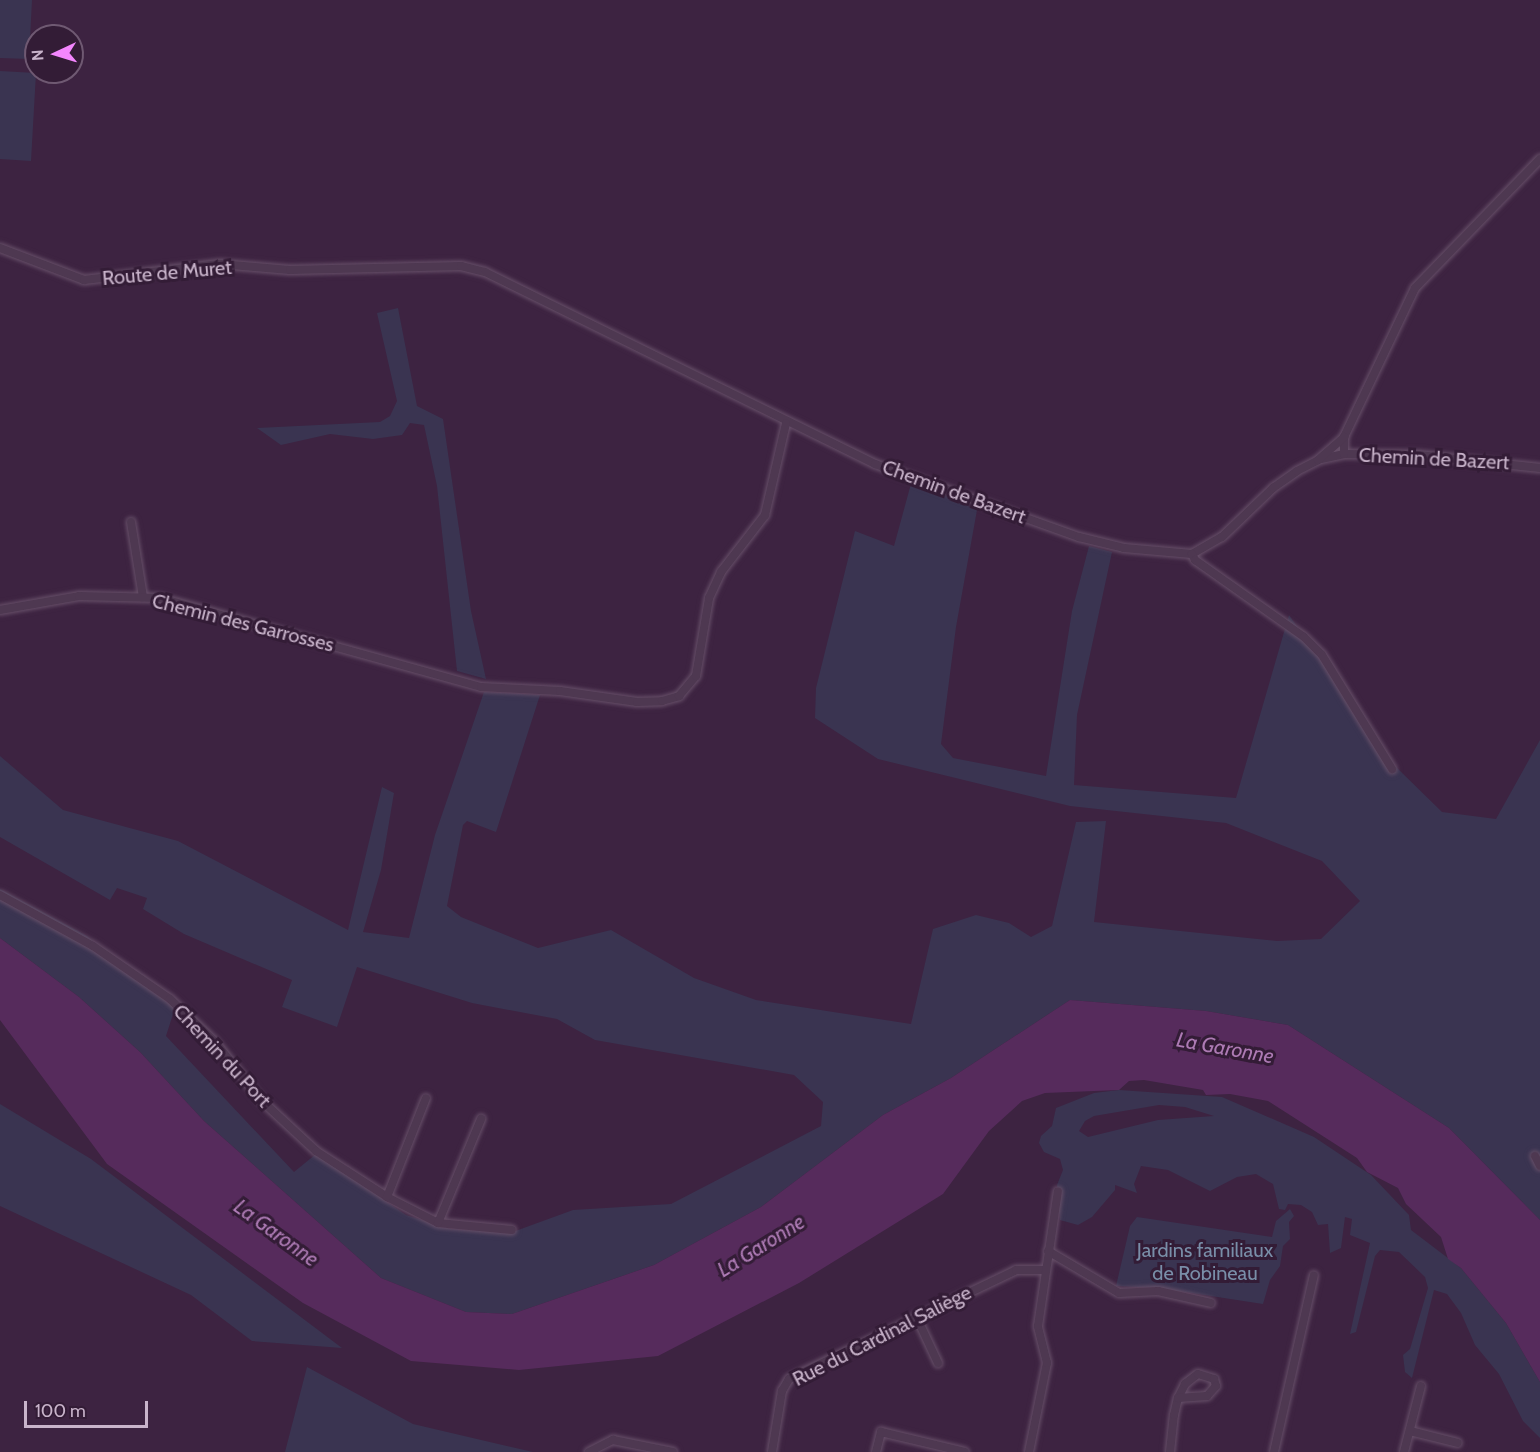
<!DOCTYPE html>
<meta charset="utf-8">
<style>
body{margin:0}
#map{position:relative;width:1540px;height:1452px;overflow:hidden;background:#3d2341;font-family:Cabin,sans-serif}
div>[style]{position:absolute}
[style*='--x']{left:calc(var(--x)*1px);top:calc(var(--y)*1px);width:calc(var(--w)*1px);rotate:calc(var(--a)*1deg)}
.green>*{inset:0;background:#3a3451}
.water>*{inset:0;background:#562b5c}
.roads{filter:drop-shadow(0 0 2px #664f68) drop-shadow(0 0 2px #664f68)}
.minor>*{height:8px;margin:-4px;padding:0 4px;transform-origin:4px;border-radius:4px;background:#4e3851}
span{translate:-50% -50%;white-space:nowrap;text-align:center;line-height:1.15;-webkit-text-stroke:6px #331c36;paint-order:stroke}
.street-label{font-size:20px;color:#c9b4cb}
.park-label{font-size:20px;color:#798ea8}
.water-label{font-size:21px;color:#ad7ab4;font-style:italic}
.north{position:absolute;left:24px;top:24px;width:60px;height:60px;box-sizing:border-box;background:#331c36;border:2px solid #6f5972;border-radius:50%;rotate:266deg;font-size:16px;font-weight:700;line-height:24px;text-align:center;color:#c9b4cb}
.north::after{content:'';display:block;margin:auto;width:21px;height:27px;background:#f486fe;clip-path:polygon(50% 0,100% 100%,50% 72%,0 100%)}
.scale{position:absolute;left:24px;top:1401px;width:124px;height:27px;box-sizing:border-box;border:3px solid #c9b4cb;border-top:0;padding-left:8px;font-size:18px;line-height:21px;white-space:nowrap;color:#c9b4cb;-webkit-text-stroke:4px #331c36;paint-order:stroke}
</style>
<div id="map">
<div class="green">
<div style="clip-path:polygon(0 0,32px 0,29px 59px,0 58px)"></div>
<div style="clip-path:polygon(0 71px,36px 73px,31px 161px,0 159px)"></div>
<div style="clip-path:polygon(398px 308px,417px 406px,443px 419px,471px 611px,486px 679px,457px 671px,437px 486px,424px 425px,410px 423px,402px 435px,373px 439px,330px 434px,281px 445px,257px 428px,380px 422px,390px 416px,397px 401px,377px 313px)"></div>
<div style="clip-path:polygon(912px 480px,977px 510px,956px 627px,941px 744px,953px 758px,1046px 776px,1072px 611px,1089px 546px,1112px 552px,1077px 715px,1074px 785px,1236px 798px,1289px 615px,1393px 764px,1442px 812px,1496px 819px,1540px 740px,1540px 1220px,1449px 1128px,1288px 1025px,1206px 1011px,1070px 1000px,951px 1078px,883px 1115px,761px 1207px,654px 1265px,512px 1314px,466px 1312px,381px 1278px,204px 1121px,140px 1052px,79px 997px,0 938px,0 889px,87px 936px,131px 976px,175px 1008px,166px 1036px,294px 1172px,316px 1154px,406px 1215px,450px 1229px,510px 1233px,573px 1210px,671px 1204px,821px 1126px,823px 1102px,794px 1075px,595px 1040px,557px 1019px,472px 1003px,357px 967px,337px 1027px,282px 1007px,292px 980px,184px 934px,143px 909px,147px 898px,117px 888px,110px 900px,0 837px,0 756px,63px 810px,178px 841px,348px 930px,382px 787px,394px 793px,381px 870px,363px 932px,409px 938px,435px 835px,484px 692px,540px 695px,496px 832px,467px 821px,463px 825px,447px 906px,461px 917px,538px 948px,611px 930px,694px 978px,756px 1000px,911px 1024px,933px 929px,976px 915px,1009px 923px,1031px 937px,1052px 926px,1076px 822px,1106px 821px,1094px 922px,1277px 941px,1321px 939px,1360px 901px,1322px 861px,1226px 823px,1070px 806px,878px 759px,815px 718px,816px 688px,855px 531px,894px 546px)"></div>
<div style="clip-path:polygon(evenodd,1119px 1090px,1222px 1097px,1314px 1137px,1371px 1175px,1409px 1215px,1411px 1230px,1461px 1268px,1506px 1323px,1540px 1382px,1540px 1438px,1523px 1421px,1499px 1374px,1475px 1345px,1461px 1313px,1447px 1294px,1434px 1290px,1412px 1378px,1405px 1372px,1403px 1355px,1410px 1349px,1428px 1288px,1425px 1277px,1399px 1252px,1380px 1250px,1375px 1256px,1356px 1332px,1350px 1334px,1370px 1243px,1350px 1235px,1352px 1219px,1345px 1217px,1341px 1248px,1330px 1253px,1328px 1224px,1318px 1225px,1312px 1212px,1301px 1205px,1288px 1204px,1285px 1210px,1279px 1209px,1273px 1184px,1256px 1174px,1237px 1177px,1210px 1191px,1168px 1170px,1141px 1166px,1134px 1184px,1137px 1193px,1115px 1185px,1115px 1190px,1092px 1217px,1078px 1225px,1060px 1220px,1057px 1185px,1063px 1170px,1060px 1159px,1044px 1152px,1039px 1143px,1041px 1136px,1052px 1126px,1056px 1108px,1094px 1093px,1119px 1090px,1159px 1105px,1185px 1107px,1214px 1116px,1158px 1120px,1088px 1137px,1079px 1131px,1085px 1121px,1094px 1116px,1159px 1105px)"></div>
<div style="clip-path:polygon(0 1104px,91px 1159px,342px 1348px,252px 1341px,191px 1295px,0 1206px)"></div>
<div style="clip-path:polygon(1290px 1209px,1294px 1216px,1289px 1222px,1290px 1239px,1283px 1246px,1280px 1266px,1270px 1280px,1263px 1304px,1159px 1288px,1116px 1286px,1130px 1226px,1137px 1217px,1272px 1237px,1276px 1221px)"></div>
<div style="clip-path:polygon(307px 1367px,413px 1424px,533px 1452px,285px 1452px)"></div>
</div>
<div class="water">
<div style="clip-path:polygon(0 938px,79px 997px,140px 1052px,204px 1121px,381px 1278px,466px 1312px,512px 1314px,654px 1265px,761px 1207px,883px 1115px,951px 1078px,1070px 1000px,1206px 1011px,1288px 1025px,1449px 1128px,1540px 1220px,1540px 1382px,1506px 1323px,1461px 1268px,1448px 1259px,1441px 1237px,1406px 1204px,1398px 1188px,1367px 1172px,1357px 1158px,1268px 1101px,1230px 1094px,1206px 1095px,1203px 1090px,1144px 1080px,1129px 1081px,1119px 1090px,1045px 1093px,1022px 1101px,989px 1131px,943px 1194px,799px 1283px,658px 1356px,519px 1370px,411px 1361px,303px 1303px,107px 1164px,0 1020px)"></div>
</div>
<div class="roads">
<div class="minor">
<div style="--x:0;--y:248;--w:90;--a:20.9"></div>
<div style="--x:84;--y:280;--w:137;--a:-6.7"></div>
<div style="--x:220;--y:264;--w:70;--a:4.9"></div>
<div style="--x:290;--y:270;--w:171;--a:-1.3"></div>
<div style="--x:461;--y:266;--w:25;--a:14"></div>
<div style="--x:485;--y:272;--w:435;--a:26.2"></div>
<div style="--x:875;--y:464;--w:217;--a:19.7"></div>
<div style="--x:1079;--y:537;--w:46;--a:13.7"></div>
<div style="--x:1124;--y:548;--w:68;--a:5"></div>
<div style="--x:1192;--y:554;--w:34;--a:-30"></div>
<div style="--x:1222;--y:537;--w:71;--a:-43.9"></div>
<div style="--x:1273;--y:488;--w:29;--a:-35"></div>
<div style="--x:1297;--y:471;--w:27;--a:-27"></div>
<div style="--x:1321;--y:459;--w:24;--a:-12"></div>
<div style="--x:1344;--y:454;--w:74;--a:0.8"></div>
<div style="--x:1418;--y:455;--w:123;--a:6.1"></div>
<div style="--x:1344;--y:454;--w:17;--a:-90"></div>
<div style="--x:1344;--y:437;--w:165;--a:-64.5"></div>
<div style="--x:1415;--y:288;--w:180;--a:-45.9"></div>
<div style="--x:1318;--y:460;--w:35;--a:-41"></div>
<div style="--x:131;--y:522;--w:76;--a:80.9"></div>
<div style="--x:1192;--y:554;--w:7;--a:63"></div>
<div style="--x:1195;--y:560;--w:133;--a:35.2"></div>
<div style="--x:1304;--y:637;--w:25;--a:45"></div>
<div style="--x:1322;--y:655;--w:134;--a:58.4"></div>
<div style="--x:0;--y:610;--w:80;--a:-10"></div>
<div style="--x:79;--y:596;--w:81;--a:1.4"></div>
<div style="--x:160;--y:598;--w:333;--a:15.5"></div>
<div style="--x:481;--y:687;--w:79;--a:2.9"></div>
<div style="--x:560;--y:691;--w:78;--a:8.1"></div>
<div style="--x:637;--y:702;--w:25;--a:-2"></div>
<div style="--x:662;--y:701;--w:18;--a:-16"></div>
<div style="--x:679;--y:696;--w:26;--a:-50"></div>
<div style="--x:696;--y:676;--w:79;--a:-80.5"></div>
<div style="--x:709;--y:598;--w:29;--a:-65"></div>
<div style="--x:721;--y:572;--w:72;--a:-52.3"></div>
<div style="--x:765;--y:515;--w:94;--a:-77.1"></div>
<div style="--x:0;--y:895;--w:106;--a:28.7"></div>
<div style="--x:93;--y:946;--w:93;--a:34.5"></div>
<div style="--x:170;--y:999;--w:62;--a:43.7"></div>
<div style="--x:215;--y:1042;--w:74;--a:51.6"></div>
<div style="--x:261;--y:1100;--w:75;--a:42.8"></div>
<div style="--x:316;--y:1151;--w:85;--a:32.9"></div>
<div style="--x:387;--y:1197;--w:57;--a:27"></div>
<div style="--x:438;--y:1223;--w:74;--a:5.4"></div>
<div style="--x:1535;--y:1156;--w:11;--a:63"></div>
<div style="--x:387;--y:1197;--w:106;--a:-68.5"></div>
<div style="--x:438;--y:1223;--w:113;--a:-67.5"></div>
<div style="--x:1048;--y:1251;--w:82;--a:30.6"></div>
<div style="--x:1119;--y:1293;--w:39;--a:-3"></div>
<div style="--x:1158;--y:1291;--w:54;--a:12.8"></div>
<div style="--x:916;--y:1316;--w:52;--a:64.9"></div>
<div style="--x:1410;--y:1431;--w:49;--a:14"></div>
<div style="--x:589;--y:1452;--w:27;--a:-27"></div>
<div style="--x:613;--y:1440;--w:61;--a:11.3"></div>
<div style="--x:772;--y:1452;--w:62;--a:-80.7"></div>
<div style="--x:782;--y:1391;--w:14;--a:-60"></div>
<div style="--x:789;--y:1379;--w:252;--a:-25.6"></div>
<div style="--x:1016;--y:1270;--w:29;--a:0"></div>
<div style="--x:876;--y:1452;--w:21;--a:-76"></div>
<div style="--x:881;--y:1432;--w:86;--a:13.4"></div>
<div style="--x:1029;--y:1452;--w:91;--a:-78.6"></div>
<div style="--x:1047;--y:1363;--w:38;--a:-104"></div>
<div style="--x:1038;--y:1326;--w:136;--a:-81.6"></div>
<div style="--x:1170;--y:1452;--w:37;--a:-84"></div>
<div style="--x:1174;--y:1415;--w:17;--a:-77"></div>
<div style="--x:1178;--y:1398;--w:16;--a:-63"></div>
<div style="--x:1185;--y:1384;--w:16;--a:-38"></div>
<div style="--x:1198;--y:1374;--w:17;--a:17"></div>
<div style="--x:1214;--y:1379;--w:7;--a:74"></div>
<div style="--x:1216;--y:1386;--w:13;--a:132"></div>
<div style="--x:1207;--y:1396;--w:29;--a:176"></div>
<div style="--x:1274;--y:1452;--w:181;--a:-77.3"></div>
<div style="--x:1404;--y:1452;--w:68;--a:-75.6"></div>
</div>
</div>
<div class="street-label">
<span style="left:167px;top:273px;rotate:-5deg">Route de Muret</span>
<span style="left:1434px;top:459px;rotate:3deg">Chemin de Bazert</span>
<span style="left:954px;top:492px;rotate:20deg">Chemin de Bazert</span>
<span style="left:243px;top:623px;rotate:14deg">Chemin des Garrosses</span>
<span style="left:222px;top:1056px;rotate:47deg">Chemin du Port</span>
<span style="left:882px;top:1336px;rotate:-27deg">Rue du Cardinal Saliège</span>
</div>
<div class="park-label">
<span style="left:1205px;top:1262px">Jardins familiaux<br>de Robineau</span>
</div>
<div class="water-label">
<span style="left:1225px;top:1048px;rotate:10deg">La Garonne</span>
<span style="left:276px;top:1233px;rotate:36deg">La Garonne</span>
<span style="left:761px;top:1246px;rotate:-32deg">La Garonne</span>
</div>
<div class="north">N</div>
<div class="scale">100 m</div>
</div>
